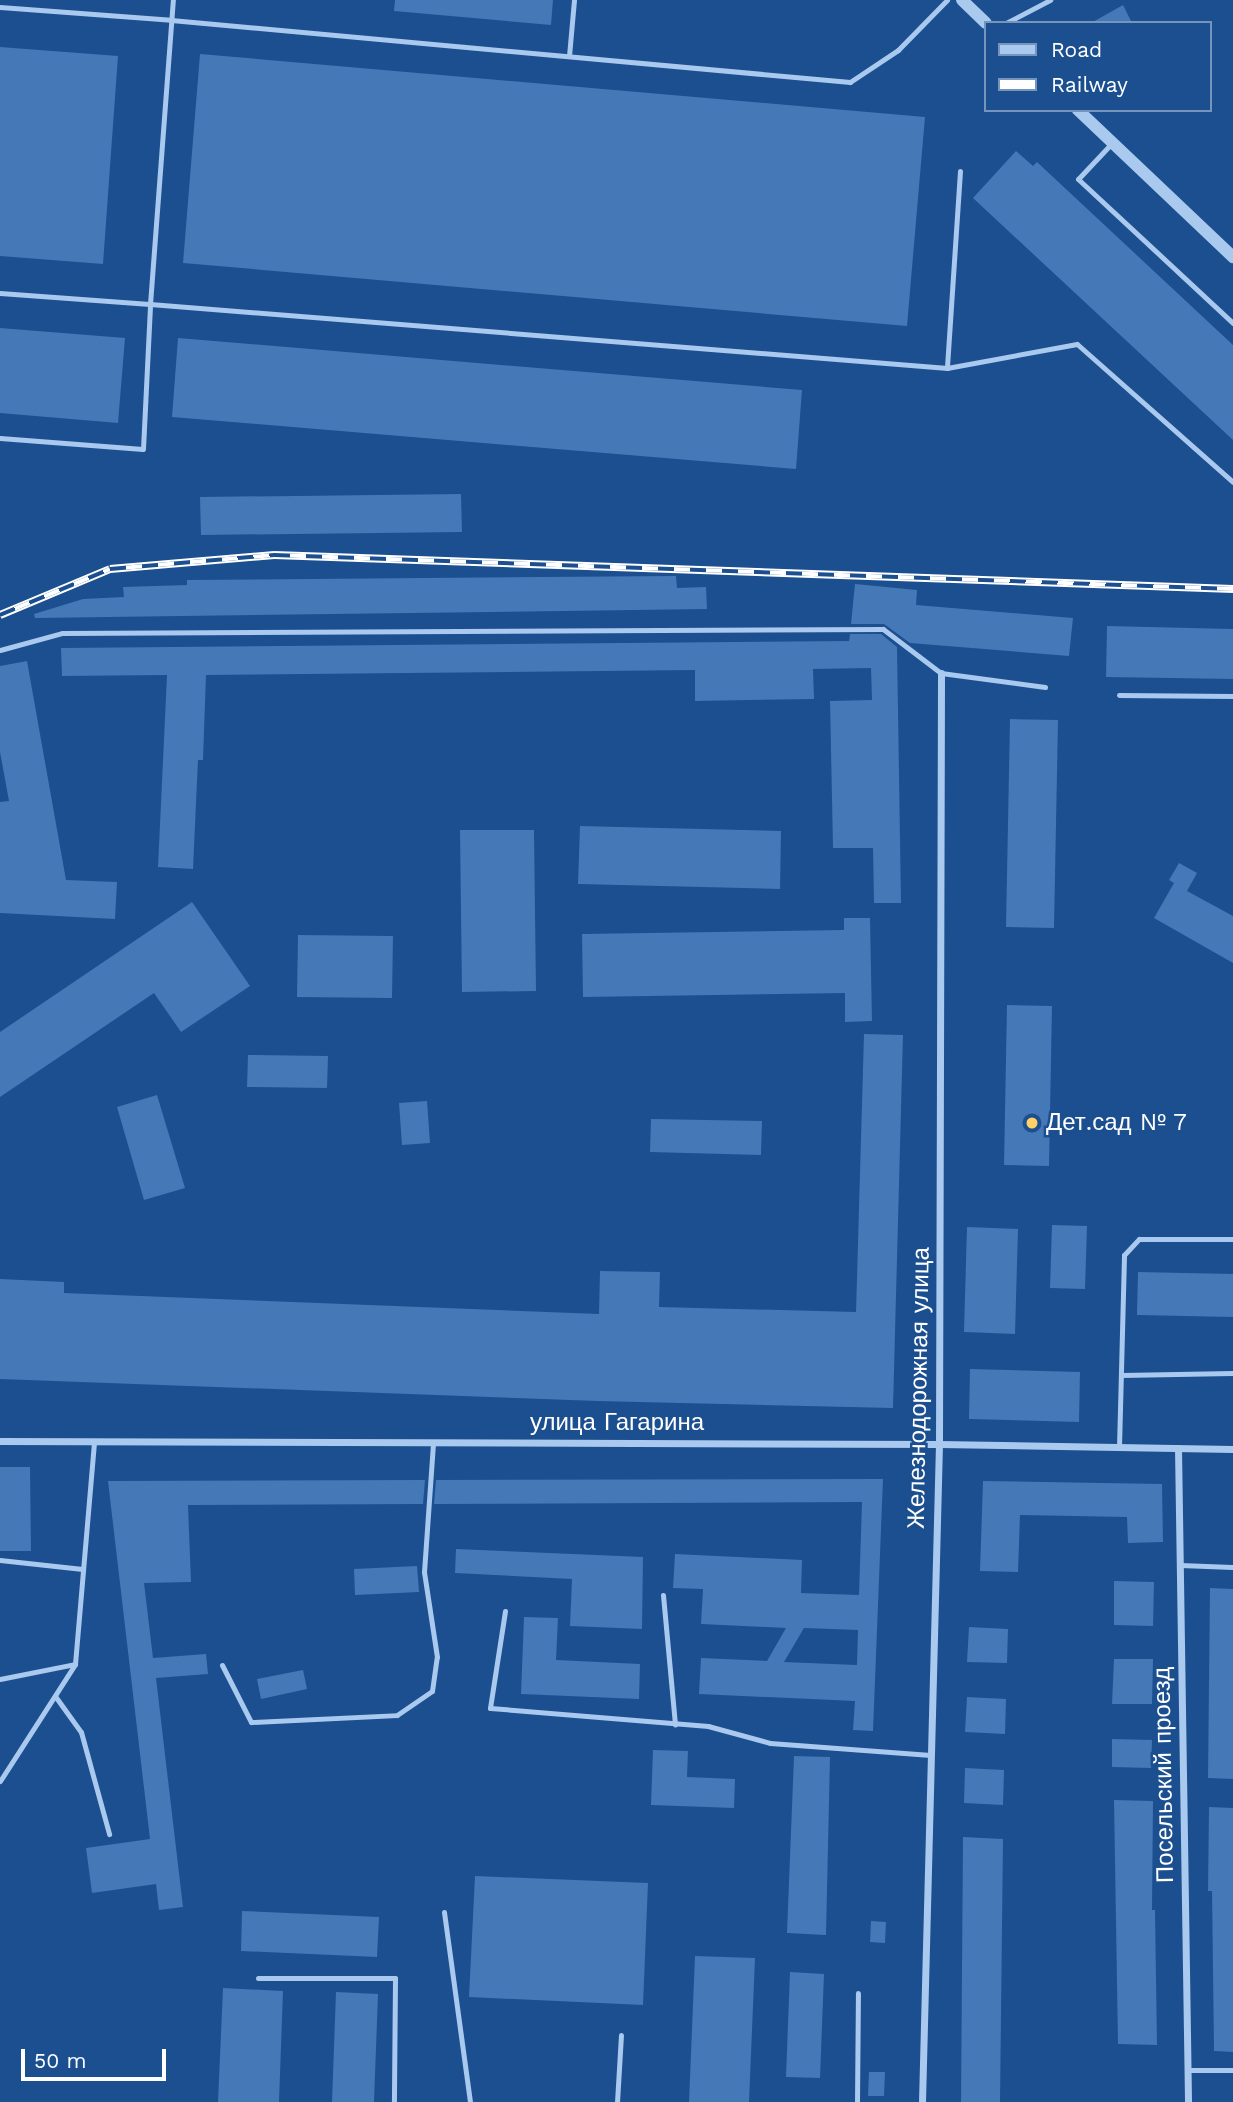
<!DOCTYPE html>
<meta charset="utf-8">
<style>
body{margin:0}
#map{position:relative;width:1233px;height:2102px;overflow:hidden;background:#1b4f8f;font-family:"Work Sans",sans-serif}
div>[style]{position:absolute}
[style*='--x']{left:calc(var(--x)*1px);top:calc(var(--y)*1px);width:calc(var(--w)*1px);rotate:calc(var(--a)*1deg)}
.building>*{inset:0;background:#4478b7}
.service>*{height:5px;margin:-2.5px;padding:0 2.5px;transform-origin:2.5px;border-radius:2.5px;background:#a9c9ee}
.minor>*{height:7px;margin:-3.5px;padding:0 3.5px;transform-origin:3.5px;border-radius:3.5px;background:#a9c9ee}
.tertiary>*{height:12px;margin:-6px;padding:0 6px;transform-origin:6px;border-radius:6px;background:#a9c9ee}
.rail>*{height:8px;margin-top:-4px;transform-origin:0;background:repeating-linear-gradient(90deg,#1b4f8f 0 16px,#fff 0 32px);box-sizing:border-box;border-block:2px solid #fff}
.dots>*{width:19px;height:19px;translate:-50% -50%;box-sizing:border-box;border:4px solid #1b4f8f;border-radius:50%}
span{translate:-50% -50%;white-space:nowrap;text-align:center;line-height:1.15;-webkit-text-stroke:5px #1b4f8f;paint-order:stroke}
.poi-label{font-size:24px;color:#fff}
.left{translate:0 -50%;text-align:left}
.street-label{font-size:24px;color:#fff}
.legend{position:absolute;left:984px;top:21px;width:228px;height:91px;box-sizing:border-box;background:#1b4f8f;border:2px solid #7695bc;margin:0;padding:9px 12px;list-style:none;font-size:21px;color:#fff}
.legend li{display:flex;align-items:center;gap:14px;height:35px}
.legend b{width:35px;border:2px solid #7695bc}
.scale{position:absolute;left:21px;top:2049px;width:145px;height:32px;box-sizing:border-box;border:4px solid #fff;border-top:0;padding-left:9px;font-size:21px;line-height:24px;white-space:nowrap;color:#fff;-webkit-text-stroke:5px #1b4f8f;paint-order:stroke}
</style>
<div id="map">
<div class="building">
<div style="clip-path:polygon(395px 0,553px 0,551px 25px,394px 11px)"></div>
<div style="clip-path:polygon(1123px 5px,1132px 23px,1091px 23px)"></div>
<div style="clip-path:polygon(0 47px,118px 56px,103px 264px,0 256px)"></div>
<div style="clip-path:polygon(200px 54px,925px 117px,907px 326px,183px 263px)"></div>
<div style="clip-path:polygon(1016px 151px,1033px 166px,1037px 162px,1233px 345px,1233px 440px,973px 198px)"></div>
<div style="clip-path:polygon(0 328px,125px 338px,118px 423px,0 413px)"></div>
<div style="clip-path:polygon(178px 338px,802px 390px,796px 469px,172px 417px)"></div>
<div style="clip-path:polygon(461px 494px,462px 532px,201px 535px,200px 497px)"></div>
<div style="clip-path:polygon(676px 576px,677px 588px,706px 587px,707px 609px,35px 618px,34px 614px,83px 599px,124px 597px,123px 587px,187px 585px,187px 580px)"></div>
<div style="clip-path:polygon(855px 584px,917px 590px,916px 605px,1073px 618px,1069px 656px,910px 643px,884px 624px,851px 624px)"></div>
<div style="clip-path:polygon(1107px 626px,1233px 629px,1233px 679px,1106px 677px)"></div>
<div style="clip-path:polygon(850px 634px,881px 634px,897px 647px,901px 903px,874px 903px,873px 848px,833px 848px,830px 701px,872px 700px,871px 668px,813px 669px,814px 699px,695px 701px,695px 670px,206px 675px,203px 760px,198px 760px,193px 869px,158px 867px,167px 675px,62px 676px,61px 648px,849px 641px)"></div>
<div style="clip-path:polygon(27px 661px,66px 880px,117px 882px,115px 919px,0 913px,0 802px,9px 801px,0 752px,0 666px)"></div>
<div style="clip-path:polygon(1010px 719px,1058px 720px,1054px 928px,1006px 927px)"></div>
<div style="clip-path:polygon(580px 826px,781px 831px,780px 889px,578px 884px)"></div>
<div style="clip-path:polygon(460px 830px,534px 830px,536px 991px,462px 992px)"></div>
<div style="clip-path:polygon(1179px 863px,1197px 873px,1187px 891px,1233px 916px,1233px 963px,1154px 918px,1174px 883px,1169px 880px)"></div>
<div style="clip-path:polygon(192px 902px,250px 986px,181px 1032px,154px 993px,0 1097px,0 1032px)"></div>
<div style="clip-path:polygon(844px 918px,870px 918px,872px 1021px,845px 1022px,845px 993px,583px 997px,582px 934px,844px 930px)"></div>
<div style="clip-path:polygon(298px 935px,393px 936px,392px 998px,297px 997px)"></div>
<div style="clip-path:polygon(1007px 1005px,1052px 1006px,1049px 1166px,1004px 1165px)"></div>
<div style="clip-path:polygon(864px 1034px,903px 1035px,893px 1408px,597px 1401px,0 1379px,0 1279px,64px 1282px,64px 1293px,599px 1314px,600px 1271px,660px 1272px,659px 1307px,856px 1312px)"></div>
<div style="clip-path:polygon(248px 1055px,328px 1056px,327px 1088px,247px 1087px)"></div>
<div style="clip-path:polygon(157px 1095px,185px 1188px,144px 1200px,117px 1107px)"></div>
<div style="clip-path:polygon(427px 1101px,430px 1143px,402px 1145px,399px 1103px)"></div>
<div style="clip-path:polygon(651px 1119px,762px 1121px,761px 1155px,650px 1152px)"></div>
<div style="clip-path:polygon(1052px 1225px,1087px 1226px,1085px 1289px,1050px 1288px)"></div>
<div style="clip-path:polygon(967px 1227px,1018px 1229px,1015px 1334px,964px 1332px)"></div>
<div style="clip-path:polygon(1138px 1272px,1233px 1274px,1233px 1317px,1137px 1315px)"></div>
<div style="clip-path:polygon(970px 1369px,1080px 1372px,1079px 1422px,969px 1419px)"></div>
<div style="clip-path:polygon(0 1467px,30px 1467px,31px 1551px,0 1551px)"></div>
<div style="clip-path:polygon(evenodd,883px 1479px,873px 1731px,853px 1730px,855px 1701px,699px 1694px,701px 1658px,767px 1661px,786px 1628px,701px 1624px,703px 1589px,673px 1588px,675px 1554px,802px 1560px,801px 1593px,859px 1595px,862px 1502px,434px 1504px,436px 1480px,883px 1479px,804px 1628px,858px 1630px,857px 1665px,784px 1662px,804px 1628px)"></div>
<div style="clip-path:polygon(425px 1480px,423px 1504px,188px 1505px,191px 1582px,144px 1583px,153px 1658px,206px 1654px,208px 1674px,156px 1678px,183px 1907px,159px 1910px,156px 1884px,92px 1893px,86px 1848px,150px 1839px,108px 1481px)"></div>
<div style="clip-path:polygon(983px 1481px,1162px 1484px,1163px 1542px,1128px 1543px,1127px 1517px,1020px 1515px,1018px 1572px,980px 1571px)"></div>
<div style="clip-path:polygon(456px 1549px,643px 1557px,642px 1629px,570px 1626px,572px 1579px,455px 1573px)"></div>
<div style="clip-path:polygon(417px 1566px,419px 1592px,355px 1595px,354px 1569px)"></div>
<div style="clip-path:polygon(1114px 1581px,1154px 1582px,1153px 1626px,1114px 1625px)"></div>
<div style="clip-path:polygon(1210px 1588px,1233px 1589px,1233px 1779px,1208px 1778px)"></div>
<div style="clip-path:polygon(524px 1617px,558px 1618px,556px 1660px,640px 1664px,639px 1699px,521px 1694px)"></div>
<div style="clip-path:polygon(969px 1627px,1008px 1629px,1007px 1663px,967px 1662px)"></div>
<div style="clip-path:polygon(1114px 1659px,1153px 1659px,1152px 1704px,1112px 1704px)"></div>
<div style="clip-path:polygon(303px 1670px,307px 1689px,261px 1699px,257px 1679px)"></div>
<div style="clip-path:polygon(967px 1697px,1006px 1699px,1005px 1734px,965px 1732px)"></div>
<div style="clip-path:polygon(1112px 1739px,1152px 1740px,1151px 1768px,1112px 1767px)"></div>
<div style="clip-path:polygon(653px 1750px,688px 1751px,687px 1777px,735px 1779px,734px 1808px,651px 1805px)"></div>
<div style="clip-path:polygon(794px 1756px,830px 1757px,826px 1935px,787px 1933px)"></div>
<div style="clip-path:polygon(965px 1768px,1004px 1770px,1003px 1805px,964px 1803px)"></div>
<div style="clip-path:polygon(1114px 1800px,1153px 1801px,1152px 1910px,1155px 1910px,1157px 2045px,1118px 2044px)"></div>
<div style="clip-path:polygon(1209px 1807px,1233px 1808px,1233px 2052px,1214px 2051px,1212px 1891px,1208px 1891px)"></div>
<div style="clip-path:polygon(963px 1837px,1003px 1839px,1000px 2102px,961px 2102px)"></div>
<div style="clip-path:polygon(475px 1876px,648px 1883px,643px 2005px,469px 1997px)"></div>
<div style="clip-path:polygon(242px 1911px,379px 1917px,377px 1957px,241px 1951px)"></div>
<div style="clip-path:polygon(871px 1921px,886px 1922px,885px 1943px,870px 1942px)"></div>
<div style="clip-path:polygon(695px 1956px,755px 1958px,749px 2102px,689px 2102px)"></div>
<div style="clip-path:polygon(790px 1972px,824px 1974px,820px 2078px,786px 2077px)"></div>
<div style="clip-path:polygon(223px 1988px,283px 1991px,279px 2102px,218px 2102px)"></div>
<div style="clip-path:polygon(336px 1992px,378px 1994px,374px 2102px,332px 2102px)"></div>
<div style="clip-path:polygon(869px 2072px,885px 2072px,884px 2096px,868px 2096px)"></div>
</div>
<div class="service">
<div style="--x:0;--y:7;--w:171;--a:4.3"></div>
<div style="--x:171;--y:20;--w:682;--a:5.22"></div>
<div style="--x:850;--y:82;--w:58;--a:-33.7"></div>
<div style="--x:898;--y:50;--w:70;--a:-45.6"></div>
<div style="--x:1006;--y:23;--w:50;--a:-27.6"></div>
<div style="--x:569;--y:56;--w:56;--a:-84.9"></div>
<div style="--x:1111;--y:144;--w:48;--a:133.3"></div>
<div style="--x:1078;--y:179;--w:212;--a:42.9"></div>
<div style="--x:960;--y:171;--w:197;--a:93.8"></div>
<div style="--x:947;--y:368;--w:132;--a:-10.5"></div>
<div style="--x:1077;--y:344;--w:208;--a:41.5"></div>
<div style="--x:0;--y:293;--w:150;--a:4.2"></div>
<div style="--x:150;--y:304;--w:305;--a:-85.7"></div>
<div style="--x:0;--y:438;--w:143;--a:4.4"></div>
<div style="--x:143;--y:449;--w:145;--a:-87.2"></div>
<div style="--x:150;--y:304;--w:800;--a:4.59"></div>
<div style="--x:0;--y:650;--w:64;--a:-15.3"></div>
<div style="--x:62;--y:633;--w:821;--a:-0.28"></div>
<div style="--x:883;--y:629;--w:73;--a:37.2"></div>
<div style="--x:941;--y:673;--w:105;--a:7.7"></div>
<div style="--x:1119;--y:695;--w:114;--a:0.5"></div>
<div style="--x:1121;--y:1375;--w:112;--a:-1"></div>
<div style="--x:1119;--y:1447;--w:192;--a:-88.5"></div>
<div style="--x:1124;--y:1255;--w:22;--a:-47"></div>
<div style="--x:1139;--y:1239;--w:94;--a:0"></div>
<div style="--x:0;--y:1560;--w:83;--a:6.2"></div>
<div style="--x:1180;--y:1565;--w:53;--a:2.2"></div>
<div style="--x:663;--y:1595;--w:130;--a:84.7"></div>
<div style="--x:505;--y:1611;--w:98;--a:98.8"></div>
<div style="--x:490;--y:1708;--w:219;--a:4.7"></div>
<div style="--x:708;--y:1726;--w:64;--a:15.3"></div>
<div style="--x:770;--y:1743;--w:161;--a:4.3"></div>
<div style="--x:222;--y:1665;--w:64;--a:63"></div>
<div style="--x:251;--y:1722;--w:146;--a:-2.7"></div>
<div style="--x:397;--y:1715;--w:42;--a:-34.4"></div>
<div style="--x:432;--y:1691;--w:34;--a:-82"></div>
<div style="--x:437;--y:1657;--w:86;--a:-98.7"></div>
<div style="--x:424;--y:1572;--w:130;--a:-86"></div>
<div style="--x:0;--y:1679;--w:76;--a:-11.3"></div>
<div style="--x:75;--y:1664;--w:224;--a:-85.1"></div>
<div style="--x:55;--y:1696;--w:44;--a:54.2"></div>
<div style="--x:81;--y:1732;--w:106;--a:74.6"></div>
<div style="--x:0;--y:1781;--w:139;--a:-57.3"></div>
<div style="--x:444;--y:1912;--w:192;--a:82.2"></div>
<div style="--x:258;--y:1978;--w:137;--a:0"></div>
<div style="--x:395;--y:1978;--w:124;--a:90.5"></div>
<div style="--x:1188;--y:2070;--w:45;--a:0"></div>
<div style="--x:617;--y:2102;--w:67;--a:-86.6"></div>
<div style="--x:857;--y:2102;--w:109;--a:-89.5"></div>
</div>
<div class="minor">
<div style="--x:0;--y:1441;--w:939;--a:0.18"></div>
<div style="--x:939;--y:1444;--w:294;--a:1"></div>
<div style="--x:1178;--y:1448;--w:654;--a:89.12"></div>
<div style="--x:922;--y:2102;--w:658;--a:-88.52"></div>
<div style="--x:939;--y:1444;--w:771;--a:-89.85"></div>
</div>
<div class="tertiary">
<div style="--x:962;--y:0;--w:33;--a:44"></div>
<div style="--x:1078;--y:110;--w:214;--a:43.5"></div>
</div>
<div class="rail">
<div style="--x:0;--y:615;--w:119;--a:-22.7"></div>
<div style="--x:110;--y:569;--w:165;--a:-4.9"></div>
<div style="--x:274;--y:555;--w:960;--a:2.03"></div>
</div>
<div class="dots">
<div style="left:1032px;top:1123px;background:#ffd166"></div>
</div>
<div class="poi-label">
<span class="left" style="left:1046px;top:1123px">Дет.сад № 7</span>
</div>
<div class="street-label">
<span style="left:919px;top:1388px;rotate:-89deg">Железнодорожная улица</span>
<span style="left:617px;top:1423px">улица Гагарина</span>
<span style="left:1164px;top:1775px;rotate:-91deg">Посельский проезд</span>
</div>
<ul class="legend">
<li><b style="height:9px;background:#a9c9ee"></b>Road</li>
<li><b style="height:9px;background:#fff"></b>Railway</li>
</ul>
<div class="scale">50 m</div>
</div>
